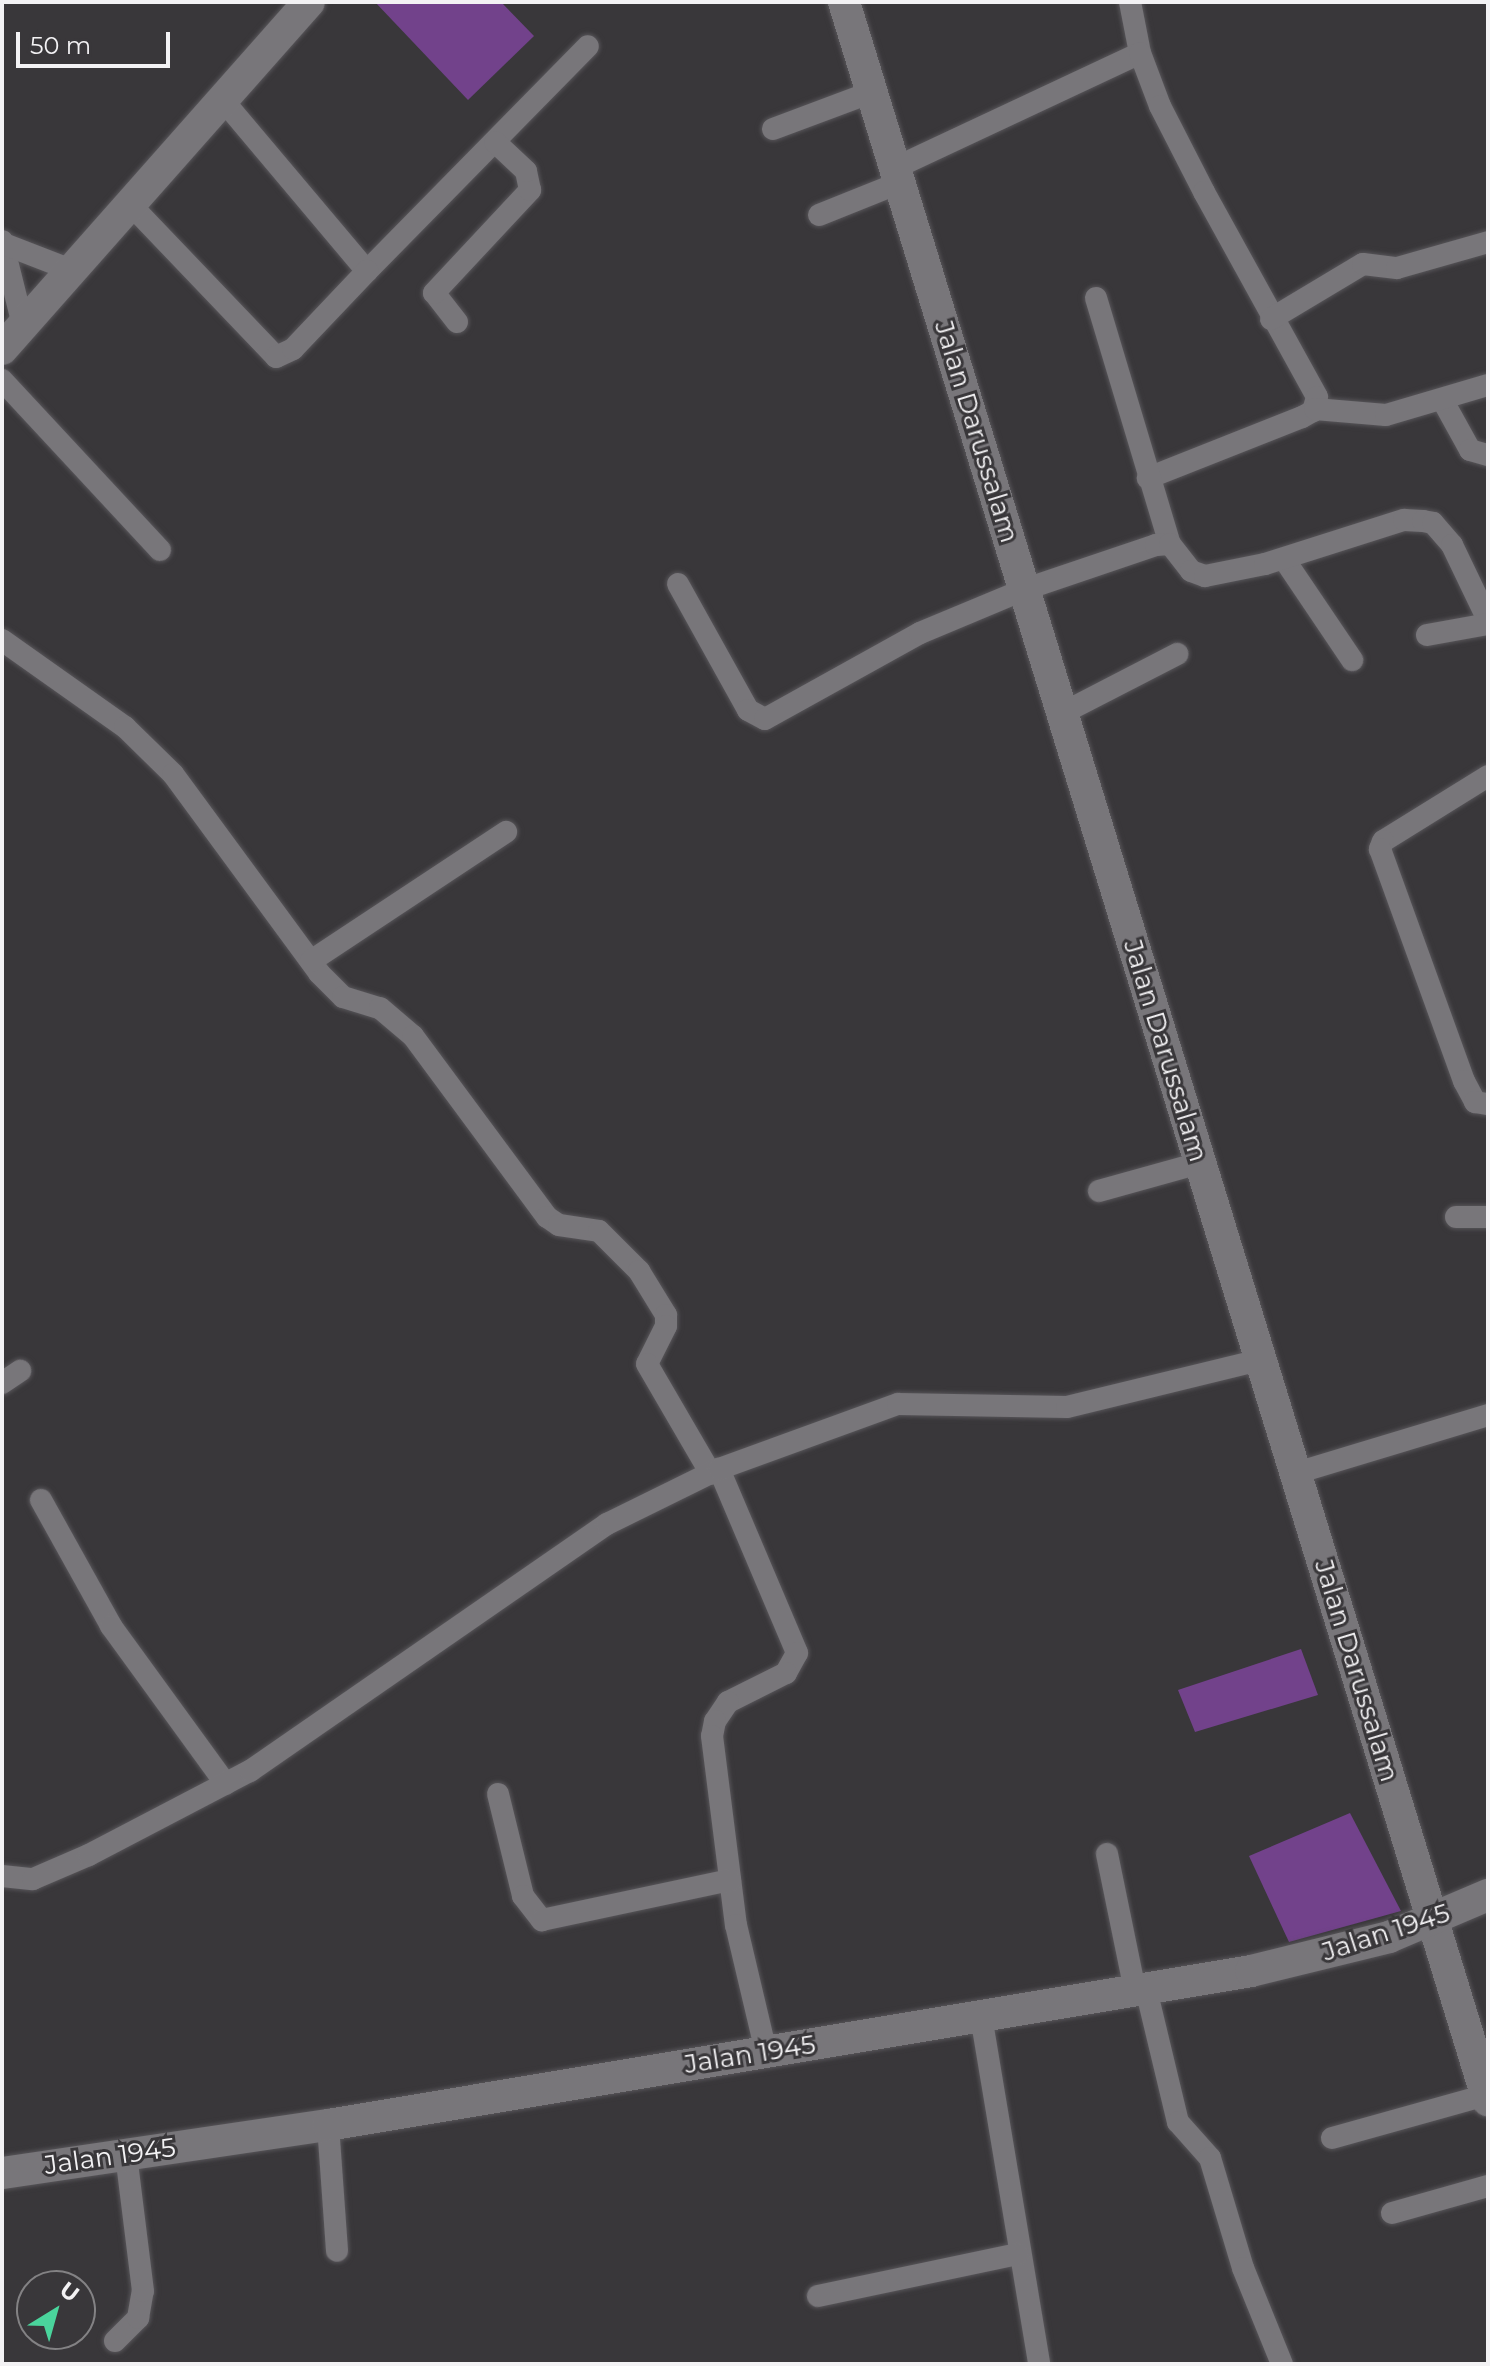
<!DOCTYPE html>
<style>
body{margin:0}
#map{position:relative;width:1490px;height:2366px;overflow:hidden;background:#39373a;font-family:Montserrat,sans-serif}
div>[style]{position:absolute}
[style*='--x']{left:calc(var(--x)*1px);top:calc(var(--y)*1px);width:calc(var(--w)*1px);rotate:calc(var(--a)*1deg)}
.building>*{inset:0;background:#72428b}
.roads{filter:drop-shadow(0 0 2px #575559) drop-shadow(0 0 2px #575559)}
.street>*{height:22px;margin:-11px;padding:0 11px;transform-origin:11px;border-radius:11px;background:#78767a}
.secondary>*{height:32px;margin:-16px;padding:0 16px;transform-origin:16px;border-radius:16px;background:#78767a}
span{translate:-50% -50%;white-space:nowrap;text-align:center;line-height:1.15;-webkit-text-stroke:6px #39373a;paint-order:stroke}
.street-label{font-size:26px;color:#f3f2f4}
.frame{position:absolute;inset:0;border:4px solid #f3f2f4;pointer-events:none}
.north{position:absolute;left:16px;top:2270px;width:80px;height:80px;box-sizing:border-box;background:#39373a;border:2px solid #838284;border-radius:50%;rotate:37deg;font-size:22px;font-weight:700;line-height:32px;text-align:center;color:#f3f2f4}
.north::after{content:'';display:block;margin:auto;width:28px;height:36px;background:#4ad49c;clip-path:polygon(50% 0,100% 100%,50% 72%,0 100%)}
.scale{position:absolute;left:16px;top:32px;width:154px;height:36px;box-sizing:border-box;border:4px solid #f3f2f4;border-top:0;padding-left:10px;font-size:24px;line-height:28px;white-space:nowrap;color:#f3f2f4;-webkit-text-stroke:6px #39373a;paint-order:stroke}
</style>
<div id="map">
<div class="building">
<div style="clip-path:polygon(375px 2px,501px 2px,534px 36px,468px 100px)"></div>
<div style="clip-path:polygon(1301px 1649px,1318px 1695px,1195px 1732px,1178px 1690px)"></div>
<div style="clip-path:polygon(1350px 1813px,1401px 1911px,1289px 1942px,1249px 1856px)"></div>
</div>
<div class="roads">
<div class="street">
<div style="--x:1130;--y:2;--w:52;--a:78.9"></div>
<div style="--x:222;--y:99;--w:225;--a:49.9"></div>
<div style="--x:367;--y:271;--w:315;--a:-45.5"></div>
<div style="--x:773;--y:129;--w:106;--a:-20.5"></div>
<div style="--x:897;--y:167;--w:268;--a:-25.1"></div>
<div style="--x:1140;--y:53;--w:57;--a:69.3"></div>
<div style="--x:1160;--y:106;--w:97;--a:62.9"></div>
<div style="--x:1204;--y:192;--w:234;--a:61.1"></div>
<div style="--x:1317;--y:397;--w:15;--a:106"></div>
<div style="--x:1313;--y:411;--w:13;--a:151"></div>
<div style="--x:1302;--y:417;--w:166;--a:158.4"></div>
<div style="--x:129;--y:203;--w:213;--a:46.3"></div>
<div style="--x:276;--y:357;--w:19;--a:-25"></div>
<div style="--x:293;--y:349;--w:108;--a:-46.5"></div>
<div style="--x:819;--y:215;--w:88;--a:-21.9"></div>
<div style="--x:2;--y:241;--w:87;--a:76"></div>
<div style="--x:4;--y:244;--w:72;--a:21.2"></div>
<div style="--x:1096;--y:298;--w:257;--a:73.3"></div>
<div style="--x:1271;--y:319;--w:107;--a:-30.9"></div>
<div style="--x:1363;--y:264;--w:34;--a:7"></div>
<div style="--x:1397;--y:268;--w:95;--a:-15.9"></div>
<div style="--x:457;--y:322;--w:37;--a:-128"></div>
<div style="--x:434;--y:293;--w:141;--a:-47"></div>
<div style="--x:530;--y:190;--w:19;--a:-102"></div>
<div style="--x:526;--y:171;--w:42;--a:-136.9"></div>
<div style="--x:2;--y:380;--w:232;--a:47.1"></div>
<div style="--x:1443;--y:401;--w:56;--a:61.1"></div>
<div style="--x:1470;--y:450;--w:19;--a:16"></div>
<div style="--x:1315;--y:409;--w:71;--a:4.8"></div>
<div style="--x:1386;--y:415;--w:106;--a:-16.4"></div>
<div style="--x:1284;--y:559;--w:122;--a:56"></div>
<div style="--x:678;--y:584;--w:144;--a:60.9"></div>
<div style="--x:748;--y:710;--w:19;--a:28"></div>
<div style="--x:765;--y:719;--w:177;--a:-29"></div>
<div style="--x:920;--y:633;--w:112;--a:-22.7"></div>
<div style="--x:1023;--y:590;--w:140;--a:-18.7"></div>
<div style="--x:1156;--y:545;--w:14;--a:-4"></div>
<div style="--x:1170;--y:544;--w:34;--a:52"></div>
<div style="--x:1191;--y:571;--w:15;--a:20"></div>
<div style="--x:1205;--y:576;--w:61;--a:-11.3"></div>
<div style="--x:1265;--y:564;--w:146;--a:-17.6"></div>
<div style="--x:1404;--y:520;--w:19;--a:3"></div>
<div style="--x:1423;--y:521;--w:10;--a:11"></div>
<div style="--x:1433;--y:523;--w:29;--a:49"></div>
<div style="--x:1452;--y:545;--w:83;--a:64.4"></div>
<div style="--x:1427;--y:635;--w:62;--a:-10.2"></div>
<div style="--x:2;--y:640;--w:151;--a:35.3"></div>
<div style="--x:125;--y:727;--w:67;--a:44.4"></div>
<div style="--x:173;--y:774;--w:247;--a:53.7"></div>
<div style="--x:319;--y:973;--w:34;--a:45"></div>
<div style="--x:343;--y:997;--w:39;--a:17"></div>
<div style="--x:380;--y:1008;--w:43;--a:40.3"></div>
<div style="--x:413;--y:1036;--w:225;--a:53.5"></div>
<div style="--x:547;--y:1217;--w:14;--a:34"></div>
<div style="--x:559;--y:1225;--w:40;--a:8.5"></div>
<div style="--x:599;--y:1231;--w:57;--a:45"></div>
<div style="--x:639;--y:1271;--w:52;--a:58.5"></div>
<div style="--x:666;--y:1315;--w:11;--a:90"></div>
<div style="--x:666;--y:1326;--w:42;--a:116.6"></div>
<div style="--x:647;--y:1364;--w:127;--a:59.8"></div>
<div style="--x:1061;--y:714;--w:131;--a:-27.3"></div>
<div style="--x:1488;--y:776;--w:123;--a:148.2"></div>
<div style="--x:1383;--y:841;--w:9;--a:111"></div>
<div style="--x:1380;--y:849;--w:247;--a:70.1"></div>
<div style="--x:1464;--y:1081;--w:24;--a:62"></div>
<div style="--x:1475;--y:1102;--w:13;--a:9"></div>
<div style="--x:311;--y:961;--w:234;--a:-33.5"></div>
<div style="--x:1099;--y:1191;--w:104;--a:-15.6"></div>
<div style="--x:1456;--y:1217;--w:32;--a:0"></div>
<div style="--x:2;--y:1383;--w:22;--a:-34"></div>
<div style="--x:719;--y:1469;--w:200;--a:67"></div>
<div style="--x:797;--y:1653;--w:23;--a:119"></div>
<div style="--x:786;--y:1673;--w:65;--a:153.4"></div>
<div style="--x:728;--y:1702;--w:23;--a:124"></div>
<div style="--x:715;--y:1721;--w:15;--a:101"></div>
<div style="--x:712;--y:1736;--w:191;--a:82.8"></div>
<div style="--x:736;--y:1925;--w:130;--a:76.7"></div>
<div style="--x:1296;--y:1473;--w:201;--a:-16.8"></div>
<div style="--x:41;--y:1500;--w:144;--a:60.9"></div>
<div style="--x:111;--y:1626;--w:195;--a:54"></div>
<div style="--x:498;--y:1794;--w:105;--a:76.2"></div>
<div style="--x:523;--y:1896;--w:31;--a:52"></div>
<div style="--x:542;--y:1920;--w:192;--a:-12"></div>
<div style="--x:1107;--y:1854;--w:140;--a:78.4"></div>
<div style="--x:2;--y:1876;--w:31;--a:6"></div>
<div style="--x:33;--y:1879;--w:61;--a:-23.2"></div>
<div style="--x:89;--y:1855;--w:182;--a:-27.6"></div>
<div style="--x:250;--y:1771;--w:434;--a:-34.7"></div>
<div style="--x:607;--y:1524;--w:125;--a:-26.2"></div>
<div style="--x:719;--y:1469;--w:190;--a:-20"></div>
<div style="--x:898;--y:1404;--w:169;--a:1"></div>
<div style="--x:1067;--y:1407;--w:199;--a:-13.7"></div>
<div style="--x:1146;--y:1989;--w:137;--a:76.5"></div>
<div style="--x:1178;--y:2122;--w:48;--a:48.4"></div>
<div style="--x:1210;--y:2158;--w:115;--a:73.3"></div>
<div style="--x:1243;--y:2268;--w:104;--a:67.9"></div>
<div style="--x:981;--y:2016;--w:353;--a:80.5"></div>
<div style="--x:328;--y:2125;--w:126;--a:85.9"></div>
<div style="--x:1332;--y:2138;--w:160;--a:-15.6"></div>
<div style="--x:1392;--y:2213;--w:100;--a:-15.7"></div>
<div style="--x:818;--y:2296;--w:204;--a:-11.9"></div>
<div style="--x:115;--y:2341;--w:33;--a:-45"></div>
<div style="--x:138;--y:2318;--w:27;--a:-80"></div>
<div style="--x:143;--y:2291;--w:138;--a:-97.1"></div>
</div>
<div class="secondary">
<div style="--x:844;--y:2;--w:2195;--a:72.94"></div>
<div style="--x:2;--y:349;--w:463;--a:-48.5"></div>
<div style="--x:2;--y:2173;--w:330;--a:-8.4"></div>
<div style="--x:328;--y:2125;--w:936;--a:-9.47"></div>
<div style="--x:1251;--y:1971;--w:142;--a:-13.8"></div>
<div style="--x:1389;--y:1937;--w:108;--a:-23"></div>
</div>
</div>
<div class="street-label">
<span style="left:976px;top:432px;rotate:73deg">Jalan Darussalam</span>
<span style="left:1165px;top:1051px;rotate:73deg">Jalan Darussalam</span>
<span style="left:1356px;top:1671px;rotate:73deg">Jalan Darussalam</span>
<span style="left:1386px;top:1933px;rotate:-18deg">Jalan 1945</span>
<span style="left:750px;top:2055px;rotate:-9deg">Jalan 1945</span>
<span style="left:110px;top:2157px;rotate:-8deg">Jalan 1945</span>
</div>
<div class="frame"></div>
<div class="north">U</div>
<div class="scale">50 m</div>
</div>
